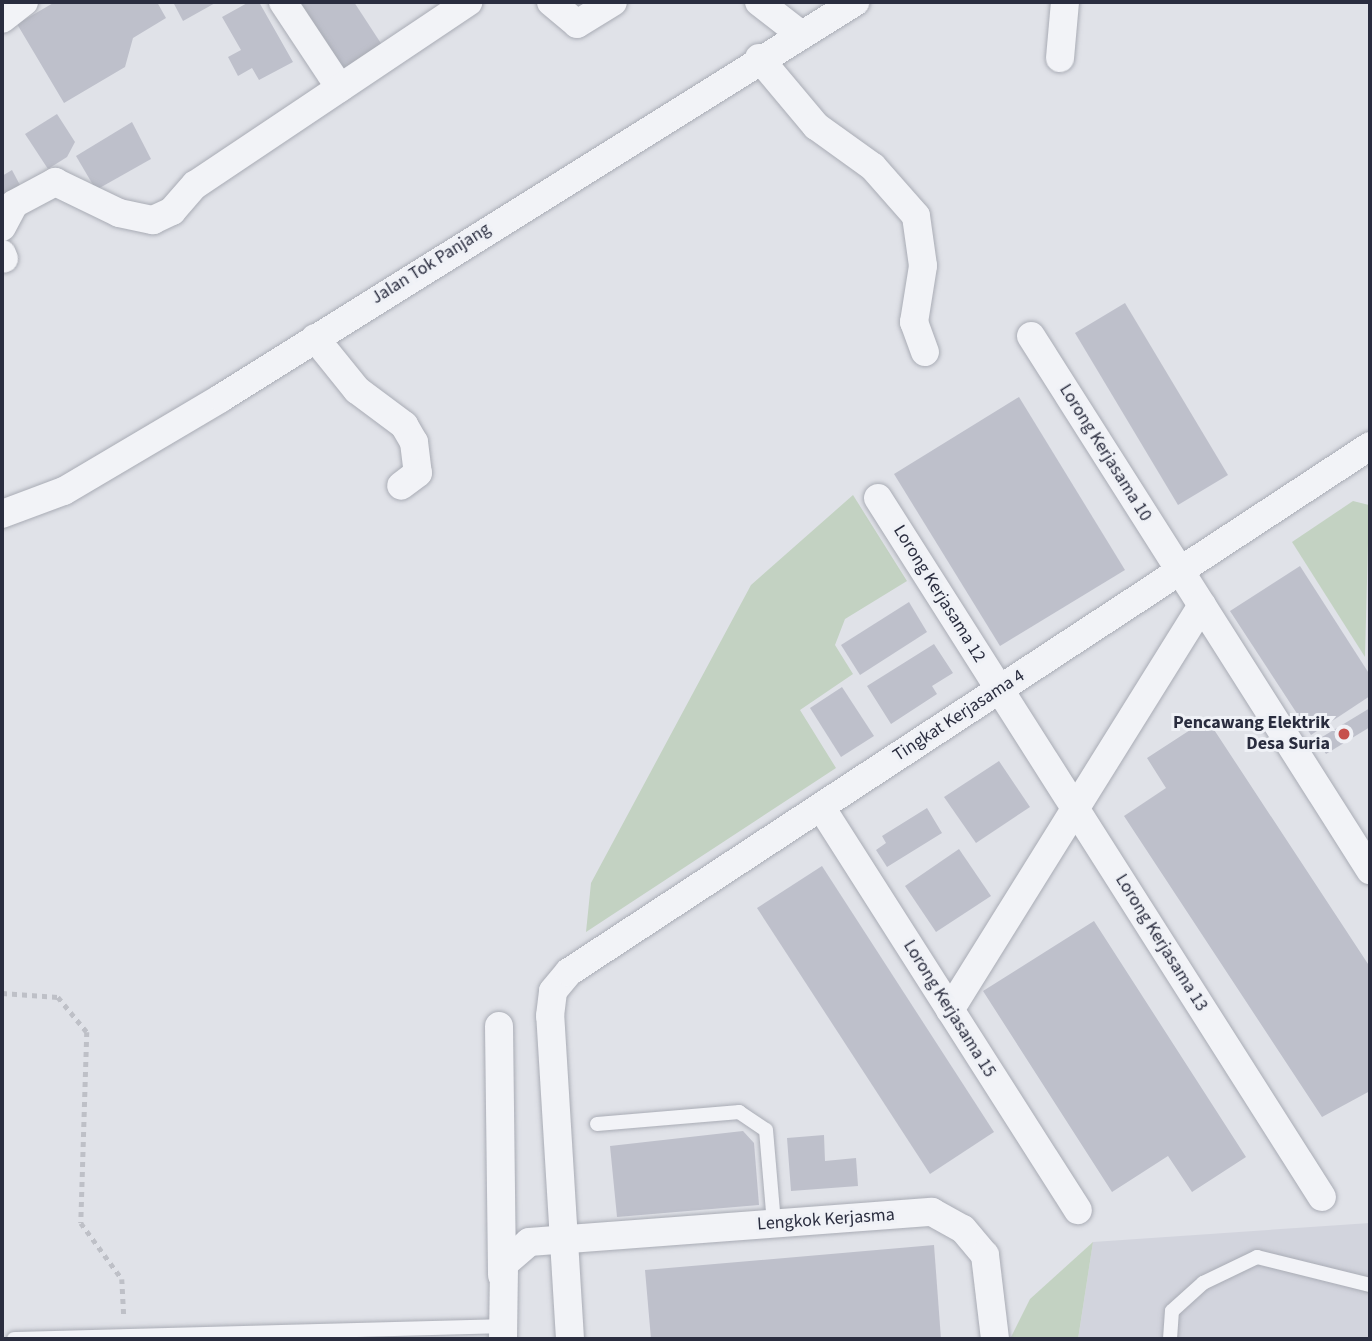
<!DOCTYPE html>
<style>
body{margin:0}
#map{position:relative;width:1372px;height:1341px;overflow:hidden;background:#e0e2e8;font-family:"Source Sans 3",sans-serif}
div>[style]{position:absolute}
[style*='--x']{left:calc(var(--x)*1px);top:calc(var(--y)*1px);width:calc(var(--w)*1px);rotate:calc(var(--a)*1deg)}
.built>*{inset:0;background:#d2d4dd}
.green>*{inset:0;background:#c3d2c2}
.building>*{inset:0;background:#bec0cb}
.path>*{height:4.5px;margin-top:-2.25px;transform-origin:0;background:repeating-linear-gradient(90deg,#bec0c7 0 5px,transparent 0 10px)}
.roads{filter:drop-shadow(0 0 2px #a9acb5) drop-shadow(0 0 2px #a9acb5)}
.service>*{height:14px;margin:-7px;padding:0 7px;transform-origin:7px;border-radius:7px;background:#f2f3f7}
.minor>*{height:28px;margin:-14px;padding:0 14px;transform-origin:14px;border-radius:14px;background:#f2f3f7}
.dots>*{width:19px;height:19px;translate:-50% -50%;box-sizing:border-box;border:4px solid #eff1f6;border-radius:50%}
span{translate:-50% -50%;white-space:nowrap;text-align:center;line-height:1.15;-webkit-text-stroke:6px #eff1f6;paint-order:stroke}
.street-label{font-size:18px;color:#2a2d3f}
.poi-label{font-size:18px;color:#2a2d3f;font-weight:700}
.right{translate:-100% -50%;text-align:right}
.frame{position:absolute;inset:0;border:4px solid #2a2d3f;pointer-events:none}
</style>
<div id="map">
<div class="built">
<div style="clip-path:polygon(1370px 1223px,1370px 1339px,1078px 1339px,1093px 1242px)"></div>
</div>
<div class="green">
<div style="clip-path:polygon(853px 495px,907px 581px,845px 619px,835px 645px,853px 674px,800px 710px,836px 768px,586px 932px,591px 883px,751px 585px)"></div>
<div style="clip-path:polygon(1353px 501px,1369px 505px,1365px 657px,1292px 542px)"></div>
<div style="clip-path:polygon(1093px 1242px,1078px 1339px,1010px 1339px,1030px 1299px)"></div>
</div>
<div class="building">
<div style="clip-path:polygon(55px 2px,157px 2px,166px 18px,133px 38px,125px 67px,64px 103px,17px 24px)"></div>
<div style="clip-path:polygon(173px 2px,217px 2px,183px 21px)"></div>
<div style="clip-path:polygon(249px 2px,259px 2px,293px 62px,259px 80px,252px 68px,238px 76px,228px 57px,241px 50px,222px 17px)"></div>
<div style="clip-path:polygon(292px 2px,354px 2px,384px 48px,342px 76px)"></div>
<div style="clip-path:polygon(57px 114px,75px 142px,67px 157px,48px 169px,25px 134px)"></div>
<div style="clip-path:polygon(132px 122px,151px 159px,96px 190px,76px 156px)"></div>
<div style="clip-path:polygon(12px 170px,22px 189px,2px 201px,2px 176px)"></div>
<div style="clip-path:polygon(1125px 303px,1228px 475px,1178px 505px,1075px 333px)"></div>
<div style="clip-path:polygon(1019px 397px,1125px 570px,1000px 646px,894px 474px)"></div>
<div style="clip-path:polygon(1300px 566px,1370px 675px,1370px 696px,1311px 735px,1230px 611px)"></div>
<div style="clip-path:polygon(909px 602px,927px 632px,860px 675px,841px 645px)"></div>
<div style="clip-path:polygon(934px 644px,953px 673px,932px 686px,937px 694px,891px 724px,867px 686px)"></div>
<div style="clip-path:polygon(842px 687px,874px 736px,841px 757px,810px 708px)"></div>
<div style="clip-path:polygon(1370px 708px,1370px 727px,1326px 754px,1317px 740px)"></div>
<div style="clip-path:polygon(1207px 719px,1370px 967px,1370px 1091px,1322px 1117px,1124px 816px,1166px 788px,1147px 758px)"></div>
<div style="clip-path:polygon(999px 761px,1030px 807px,976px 843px,944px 797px)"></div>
<div style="clip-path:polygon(927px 808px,942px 833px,887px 867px,876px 850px,886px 843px,882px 836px)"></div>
<div style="clip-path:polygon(959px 849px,991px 896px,936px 932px,905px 886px)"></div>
<div style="clip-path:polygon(822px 866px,994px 1132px,930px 1174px,757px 908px)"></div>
<div style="clip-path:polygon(1094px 921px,1246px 1157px,1192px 1192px,1168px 1156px,1112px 1192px,983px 991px)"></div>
<div style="clip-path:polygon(743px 1131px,754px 1143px,759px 1205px,617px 1217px,610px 1146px)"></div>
<div style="clip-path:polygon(824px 1135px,825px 1161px,856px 1158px,858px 1186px,791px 1191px,787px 1138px)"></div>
<div style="clip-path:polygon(934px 1245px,941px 1339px,651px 1339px,645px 1270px)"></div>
</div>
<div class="path">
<div style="--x:2;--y:993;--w:56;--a:4.1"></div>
<div style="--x:58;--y:997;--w:45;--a:50.4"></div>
<div style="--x:87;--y:1032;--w:191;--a:91.8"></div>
<div style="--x:81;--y:1223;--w:69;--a:53.8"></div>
<div style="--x:122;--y:1279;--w:38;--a:87"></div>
</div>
<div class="roads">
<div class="service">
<div style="--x:597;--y:1124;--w:143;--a:-4.8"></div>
<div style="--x:739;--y:1112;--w:32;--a:34"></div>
<div style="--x:766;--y:1130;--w:94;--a:85.1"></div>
<div style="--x:14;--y:1339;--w:487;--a:-1.5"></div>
<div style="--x:1170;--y:1339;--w:28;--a:-86"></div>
<div style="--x:1172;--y:1311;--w:42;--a:-42.1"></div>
<div style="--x:1203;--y:1283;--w:60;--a:-25.7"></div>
<div style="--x:1257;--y:1257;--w:116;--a:13.9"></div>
</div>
<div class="minor">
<div style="--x:283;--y:2;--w:103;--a:56.5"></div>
<div style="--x:551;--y:2;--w:34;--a:40"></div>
<div style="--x:577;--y:24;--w:42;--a:-31.4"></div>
<div style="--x:759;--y:2;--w:51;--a:37.8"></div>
<div style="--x:2;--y:19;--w:28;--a:-38"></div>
<div style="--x:759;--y:58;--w:89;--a:50"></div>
<div style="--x:816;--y:126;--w:70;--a:35.7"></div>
<div style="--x:873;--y:167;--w:65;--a:48.7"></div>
<div style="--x:916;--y:216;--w:50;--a:82"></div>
<div style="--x:923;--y:266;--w:57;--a:99.1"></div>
<div style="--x:914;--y:322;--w:32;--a:70"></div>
<div style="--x:1060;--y:58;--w:56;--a:-84.9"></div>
<div style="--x:2;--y:227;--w:26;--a:-62"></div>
<div style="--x:14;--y:204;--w:47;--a:-28.2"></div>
<div style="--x:55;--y:182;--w:71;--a:25.8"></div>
<div style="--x:119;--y:213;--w:35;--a:12"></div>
<div style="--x:153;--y:220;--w:21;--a:-25"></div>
<div style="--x:172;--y:211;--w:35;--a:-49"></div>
<div style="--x:195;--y:185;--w:329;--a:-33.8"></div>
<div style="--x:2;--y:254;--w:5;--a:68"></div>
<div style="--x:1031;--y:336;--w:633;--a:57.59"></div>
<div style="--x:315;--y:338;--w:67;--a:51.1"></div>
<div style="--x:357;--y:390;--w:59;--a:36.7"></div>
<div style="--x:404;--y:425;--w:20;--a:60"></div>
<div style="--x:414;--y:442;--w:31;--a:83"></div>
<div style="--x:418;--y:473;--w:21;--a:143"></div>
<div style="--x:878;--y:498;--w:828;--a:57.58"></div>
<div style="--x:2;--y:514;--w:66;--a:-20.4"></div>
<div style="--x:64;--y:491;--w:182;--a:-30.6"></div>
<div style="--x:221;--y:398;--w:748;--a:-31.99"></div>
<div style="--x:821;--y:807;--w:478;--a:57.5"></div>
<div style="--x:950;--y:1010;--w:477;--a:-58.1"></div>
<div style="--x:499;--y:1026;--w:249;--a:89.3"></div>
<div style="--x:503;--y:1339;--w:75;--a:-89.2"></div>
<div style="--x:504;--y:1264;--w:33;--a:-41"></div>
<div style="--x:529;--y:1242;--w:404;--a:-4.3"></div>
<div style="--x:932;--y:1212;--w:35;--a:29"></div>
<div style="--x:963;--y:1229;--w:34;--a:50"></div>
<div style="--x:985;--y:1255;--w:85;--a:83.2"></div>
<div style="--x:570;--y:1339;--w:324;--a:-93.5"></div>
<div style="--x:550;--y:1016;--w:25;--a:-83"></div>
<div style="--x:553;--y:991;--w:25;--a:-50"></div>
<div style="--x:569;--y:972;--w:958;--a:-33.29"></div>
</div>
</div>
<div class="dots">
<div style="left:1344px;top:734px;background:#c6504c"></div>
</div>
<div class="street-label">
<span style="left:431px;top:264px;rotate:-32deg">Jalan Tok Panjang</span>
<span style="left:1105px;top:453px;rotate:58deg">Lorong Kerjasama 10</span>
<span style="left:939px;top:594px;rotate:58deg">Lorong Kerjasama 12</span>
<span style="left:959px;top:716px;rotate:-33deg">Tingkat Kerjasama 4</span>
<span style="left:1161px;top:943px;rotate:58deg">Lorong Kerjasama 13</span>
<span style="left:949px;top:1009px;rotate:58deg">Lorong Kerjasama 15</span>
<span style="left:826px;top:1220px;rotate:-4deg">Lengkok Kerjasma</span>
</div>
<div class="poi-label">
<span class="right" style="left:1330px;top:734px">Pencawang Elektrik<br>Desa Suria</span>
</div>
<div class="frame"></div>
</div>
